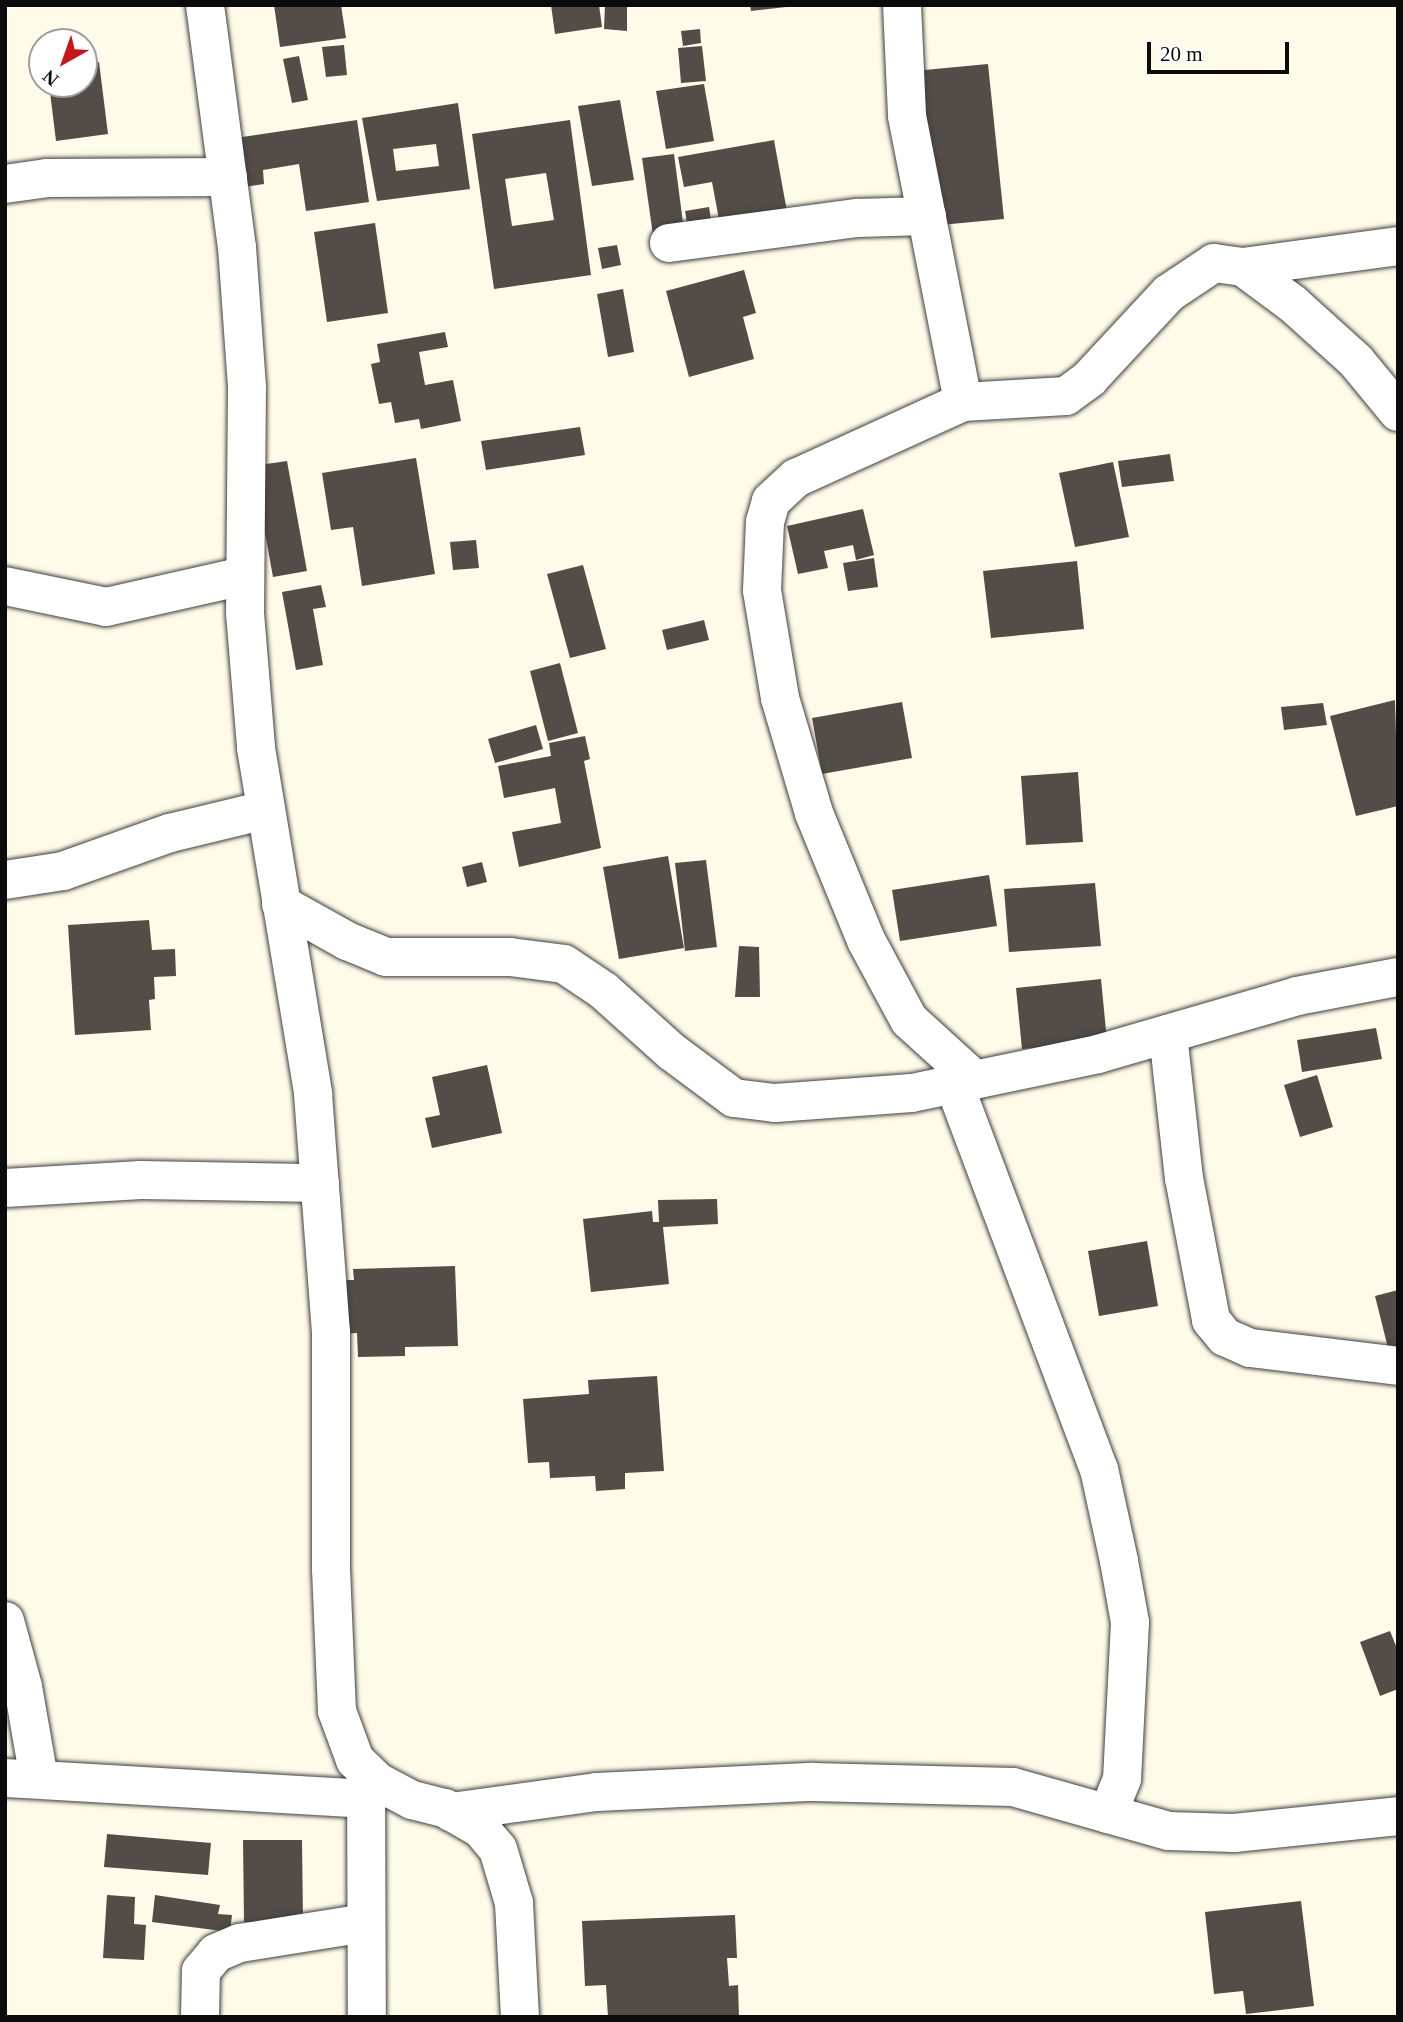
<!DOCTYPE html>
<style>
body{margin:0}
#map{position:relative;width:1403px;height:2022px;overflow:hidden;background:#fffbe8;font-family:Georgia,serif}
div>[style]{position:absolute}
[style*='--x']{left:calc(var(--x)*1px);top:calc(var(--y)*1px);width:calc(var(--w)*1px);rotate:calc(var(--a)*1deg)}
.building>*{inset:0;background:#544c46}
.roads{filter:drop-shadow(0 0 2px #3e3e3e) drop-shadow(0 0 2px #3e3e3e)}
.street>*{height:38px;margin:-19px;padding:0 19px;transform-origin:19px;border-radius:19px;background:#fff}
span{translate:-50% -50%;white-space:nowrap;text-align:center;line-height:1.15;-webkit-text-stroke:7px #fff;paint-order:stroke}
.frame{position:absolute;inset:0;border:7px solid #0b0b0b;pointer-events:none}
.north{position:absolute;left:28px;top:28px;width:70px;height:70px;box-sizing:border-box;background:#fff;border:2px solid #9d9d9d;border-radius:50%;rotate:220deg;font-size:19px;font-weight:700;line-height:28px;text-align:center;color:#0b0b0b}
.north::after{content:'';display:block;margin:auto;width:24px;height:32px;background:#c81517;clip-path:polygon(50% 0,100% 100%,50% 72%,0 100%)}
.scale{position:absolute;left:1147px;top:42px;width:142px;height:32px;box-sizing:border-box;border:4px solid #0b0b0b;border-top:0;padding-left:9px;font-size:21px;line-height:24px;white-space:nowrap;color:#0b0b0b;-webkit-text-stroke:5px #fff;paint-order:stroke}
</style>
<div id="map">
<div class="building">
<div style="clip-path:polygon(274px 5px,341px 5px,346px 38px,280px 47px)"></div>
<div style="clip-path:polygon(551px 5px,599px 5px,602px 27px,555px 34px)"></div>
<div style="clip-path:polygon(605px 5px,627px 7px,627px 31px,604px 29px)"></div>
<div style="clip-path:polygon(750px 5px,786px 5px,786px 7px,751px 11px)"></div>
<div style="clip-path:polygon(700px 29px,701px 43px,683px 46px,681px 31px)"></div>
<div style="clip-path:polygon(344px 45px,347px 75px,326px 77px,322px 47px)"></div>
<div style="clip-path:polygon(702px 46px,706px 81px,681px 83px,678px 48px)"></div>
<div style="clip-path:polygon(299px 56px,308px 100px,292px 103px,283px 59px)"></div>
<div style="clip-path:polygon(99px 62px,108px 134px,56px 141px,49px 84px,84px 84px,84px 64px)"></div>
<div style="clip-path:polygon(988px 64px,1004px 219px,930px 226px,914px 71px)"></div>
<div style="clip-path:polygon(704px 84px,714px 141px,666px 149px,656px 91px)"></div>
<div style="clip-path:polygon(620px 100px,634px 180px,592px 186px,578px 106px)"></div>
<div style="clip-path:polygon(evenodd,458px 103px,470px 189px,377px 201px,362px 118px,458px 103px,436px 144px,439px 166px,396px 171px,393px 149px,436px 144px)"></div>
<div style="clip-path:polygon(357px 120px,369px 202px,306px 211px,299px 164px,263px 170px,264px 184px,243px 187px,235px 138px)"></div>
<div style="clip-path:polygon(evenodd,570px 120px,591px 275px,494px 289px,472px 134px,570px 120px,546px 173px,554px 220px,512px 226px,505px 179px,546px 173px)"></div>
<div style="clip-path:polygon(774px 140px,788px 217px,721px 230px,712px 182px,684px 187px,678px 157px)"></div>
<div style="clip-path:polygon(674px 154px,685px 238px,654px 242px,642px 158px)"></div>
<div style="clip-path:polygon(709px 207px,714px 237px,690px 240px,685px 211px)"></div>
<div style="clip-path:polygon(375px 223px,388px 313px,327px 322px,314px 232px)"></div>
<div style="clip-path:polygon(617px 245px,621px 265px,602px 269px,598px 248px)"></div>
<div style="clip-path:polygon(744px 270px,756px 313px,743px 317px,754px 359px,689px 377px,666px 291px)"></div>
<div style="clip-path:polygon(623px 289px,634px 352px,608px 357px,597px 294px)"></div>
<div style="clip-path:polygon(445px 332px,448px 347px,419px 352px,425px 385px,453px 380px,461px 421px,421px 429px,419px 419px,395px 423px,391px 402px,379px 404px,371px 364px,380px 362px,377px 344px)"></div>
<div style="clip-path:polygon(580px 427px,585px 455px,486px 470px,481px 441px)"></div>
<div style="clip-path:polygon(1170px 454px,1174px 481px,1122px 487px,1118px 461px)"></div>
<div style="clip-path:polygon(416px 458px,435px 574px,362px 586px,353px 527px,331px 530px,322px 473px)"></div>
<div style="clip-path:polygon(287px 461px,307px 571px,273px 577px,253px 466px)"></div>
<div style="clip-path:polygon(1113px 462px,1129px 537px,1075px 547px,1059px 473px)"></div>
<div style="clip-path:polygon(863px 509px,874px 555px,856px 560px,853px 545px,824px 551px,828px 568px,798px 574px,787px 526px)"></div>
<div style="clip-path:polygon(476px 540px,479px 568px,453px 570px,450px 542px)"></div>
<div style="clip-path:polygon(874px 558px,878px 587px,848px 591px,843px 563px)"></div>
<div style="clip-path:polygon(1077px 561px,1084px 629px,991px 638px,983px 571px)"></div>
<div style="clip-path:polygon(583px 565px,606px 649px,570px 658px,547px 574px)"></div>
<div style="clip-path:polygon(321px 585px,326px 607px,313px 609px,323px 665px,296px 670px,282px 592px)"></div>
<div style="clip-path:polygon(704px 620px,709px 640px,667px 650px,662px 630px)"></div>
<div style="clip-path:polygon(560px 663px,578px 733px,548px 741px,530px 671px)"></div>
<div style="clip-path:polygon(1395px 700px,1398px 806px,1356px 816px,1330px 716px)"></div>
<div style="clip-path:polygon(902px 702px,912px 758px,822px 774px,812px 718px)"></div>
<div style="clip-path:polygon(1323px 703px,1327px 725px,1284px 730px,1281px 707px)"></div>
<div style="clip-path:polygon(536px 725px,543px 749px,495px 763px,488px 739px)"></div>
<div style="clip-path:polygon(585px 736px,590px 759px,584px 761px,601px 848px,519px 867px,512px 832px,561px 823px,555px 788px,504px 798px,498px 766px,551px 756px,549px 743px)"></div>
<div style="clip-path:polygon(1078px 772px,1083px 842px,1026px 845px,1021px 776px)"></div>
<div style="clip-path:polygon(668px 856px,684px 948px,619px 959px,603px 867px)"></div>
<div style="clip-path:polygon(706px 860px,717px 947px,685px 951px,675px 863px)"></div>
<div style="clip-path:polygon(482px 862px,487px 882px,467px 887px,462px 867px)"></div>
<div style="clip-path:polygon(989px 875px,997px 926px,900px 941px,892px 890px)"></div>
<div style="clip-path:polygon(1095px 883px,1101px 946px,1009px 952px,1004px 889px)"></div>
<div style="clip-path:polygon(149px 920px,152px 950px,175px 949px,176px 976px,154px 977px,155px 999px,149px 1000px,151px 1030px,75px 1035px,68px 925px)"></div>
<div style="clip-path:polygon(739px 946px,759px 947px,760px 997px,735px 997px)"></div>
<div style="clip-path:polygon(1101px 979px,1107px 1041px,1022px 1049px,1016px 988px)"></div>
<div style="clip-path:polygon(1376px 1028px,1382px 1059px,1302px 1072px,1297px 1040px)"></div>
<div style="clip-path:polygon(487px 1065px,502px 1133px,432px 1148px,425px 1118px,440px 1115px,432px 1077px)"></div>
<div style="clip-path:polygon(1317px 1075px,1333px 1127px,1300px 1137px,1284px 1085px)"></div>
<div style="clip-path:polygon(717px 1199px,718px 1224px,663px 1227px,669px 1284px,591px 1292px,583px 1219px,652px 1211px,653px 1222px,659px 1222px,658px 1200px)"></div>
<div style="clip-path:polygon(1147px 1241px,1158px 1306px,1099px 1316px,1088px 1251px)"></div>
<div style="clip-path:polygon(455px 1266px,458px 1346px,405px 1347px,405px 1356px,358px 1357px,357px 1333px,336px 1334px,334px 1280px,354px 1280px,353px 1269px)"></div>
<div style="clip-path:polygon(1398px 1290px,1398px 1355px,1390px 1356px,1375px 1296px)"></div>
<div style="clip-path:polygon(657px 1376px,664px 1471px,625px 1473px,625px 1489px,596px 1491px,595px 1476px,550px 1478px,549px 1462px,528px 1463px,523px 1399px,589px 1394px,588px 1380px)"></div>
<div style="clip-path:polygon(1390px 1631px,1398px 1651px,1398px 1689px,1380px 1696px,1360px 1642px)"></div>
<div style="clip-path:polygon(107px 1834px,211px 1843px,208px 1875px,104px 1867px)"></div>
<div style="clip-path:polygon(243px 1840px,302px 1840px,303px 1922px,244px 1922px)"></div>
<div style="clip-path:polygon(107px 1895px,135px 1897px,134px 1924px,146px 1925px,144px 1960px,103px 1958px)"></div>
<div style="clip-path:polygon(155px 1895px,220px 1905px,218px 1914px,232px 1915px,230px 1932px,152px 1922px)"></div>
<div style="clip-path:polygon(1301px 1901px,1314px 2006px,1246px 2014px,1243px 1991px,1214px 1994px,1205px 1912px)"></div>
<div style="clip-path:polygon(735px 1915px,737px 1958px,727px 1958px,729px 1986px,738px 1985px,739px 2017px,608px 2017px,606px 1985px,585px 1986px,582px 1921px)"></div>
</div>
<div class="roads">
<div class="street">
<div style="--x:205;--y:5;--w:244;--a:82.5"></div>
<div style="--x:237;--y:247;--w:140;--a:85.9"></div>
<div style="--x:247;--y:387;--w:226;--a:90.5"></div>
<div style="--x:245;--y:613;--w:135;--a:85.3"></div>
<div style="--x:256;--y:748;--w:351;--a:80.6"></div>
<div style="--x:313;--y:1094;--w:106;--a:85.7"></div>
<div style="--x:321;--y:1200;--w:132;--a:85.7"></div>
<div style="--x:331;--y:1332;--w:237;--a:90"></div>
<div style="--x:331;--y:1569;--w:142;--a:87.6"></div>
<div style="--x:337;--y:1711;--w:52;--a:69.8"></div>
<div style="--x:355;--y:1760;--w:32;--a:44"></div>
<div style="--x:378;--y:1782;--w:38;--a:28"></div>
<div style="--x:412;--y:1800;--w:34;--a:14"></div>
<div style="--x:445;--y:1808;--w:42;--a:30.3"></div>
<div style="--x:481;--y:1829;--w:26;--a:50"></div>
<div style="--x:498;--y:1849;--w:56;--a:73.5"></div>
<div style="--x:514;--y:1903;--w:114;--a:87"></div>
<div style="--x:902;--y:5;--w:111;--a:87.4"></div>
<div style="--x:907;--y:116;--w:291;--a:78.9"></div>
<div style="--x:5;--y:184;--w:42;--a:-8.1"></div>
<div style="--x:47;--y:178;--w:181;--a:-0.3"></div>
<div style="--x:669;--y:243;--w:190;--a:-7.6"></div>
<div style="--x:857;--y:218;--w:70;--a:-1.6"></div>
<div style="--x:1243;--y:267;--w:156;--a:-7.7"></div>
<div style="--x:5;--y:586;--w:103;--a:11.7"></div>
<div style="--x:106;--y:607;--w:141;--a:-12.7"></div>
<div style="--x:5;--y:880;--w:59;--a:-8.8"></div>
<div style="--x:63;--y:871;--w:114;--a:-19.6"></div>
<div style="--x:170;--y:833;--w:98;--a:-13.6"></div>
<div style="--x:281;--y:904;--w:76;--a:29.3"></div>
<div style="--x:347;--y:941;--w:42;--a:22.3"></div>
<div style="--x:386;--y:957;--w:124;--a:0"></div>
<div style="--x:510;--y:957;--w:54;--a:7.4"></div>
<div style="--x:564;--y:964;--w:48;--a:34"></div>
<div style="--x:604;--y:991;--w:91;--a:41.9"></div>
<div style="--x:672;--y:1052;--w:77;--a:36.6"></div>
<div style="--x:734;--y:1098;--w:41;--a:7"></div>
<div style="--x:775;--y:1103;--w:137;--a:-4.2"></div>
<div style="--x:912;--y:1093;--w:190;--a:-11.8"></div>
<div style="--x:1098;--y:1054;--w:207;--a:-16.2"></div>
<div style="--x:1297;--y:996;--w:103;--a:-10.7"></div>
<div style="--x:1168;--y:1034;--w:145;--a:83.7"></div>
<div style="--x:1184;--y:1178;--w:145;--a:79.2"></div>
<div style="--x:1211;--y:1320;--w:22;--a:51"></div>
<div style="--x:1225;--y:1337;--w:27;--a:24"></div>
<div style="--x:1250;--y:1348;--w:149;--a:6.9"></div>
<div style="--x:975;--y:1080;--w:89;--a:-137.7"></div>
<div style="--x:909;--y:1020;--w:91;--a:-118.3"></div>
<div style="--x:866;--y:940;--w:137;--a:-112.3"></div>
<div style="--x:814;--y:813;--w:120;--a:-106.5"></div>
<div style="--x:780;--y:698;--w:109;--a:-99.5"></div>
<div style="--x:762;--y:590;--w:68;--a:-87.5"></div>
<div style="--x:765;--y:522;--w:22;--a:-74"></div>
<div style="--x:771;--y:501;--w:34;--a:-43"></div>
<div style="--x:796;--y:478;--w:183;--a:-24.5"></div>
<div style="--x:963;--y:402;--w:103;--a:-3.3"></div>
<div style="--x:1066;--y:396;--w:29;--a:-36"></div>
<div style="--x:1089;--y:379;--w:117;--a:-47.1"></div>
<div style="--x:1169;--y:293;--w:54;--a:-33.7"></div>
<div style="--x:1214;--y:263;--w:29;--a:8"></div>
<div style="--x:1243;--y:267;--w:62;--a:36.5"></div>
<div style="--x:1293;--y:304;--w:85;--a:42.1"></div>
<div style="--x:1356;--y:361;--w:66;--a:50.5"></div>
<div style="--x:954;--y:1084;--w:411;--a:69.4"></div>
<div style="--x:1099;--y:1469;--w:94;--a:77.7"></div>
<div style="--x:1119;--y:1561;--w:62;--a:79.8"></div>
<div style="--x:1130;--y:1622;--w:157;--a:92.9"></div>
<div style="--x:1122;--y:1779;--w:38;--a:112"></div>
<div style="--x:5;--y:1188;--w:136;--a:-3.4"></div>
<div style="--x:141;--y:1180;--w:179;--a:1"></div>
<div style="--x:5;--y:1621;--w:68;--a:74.7"></div>
<div style="--x:23;--y:1687;--w:93;--a:80.1"></div>
<div style="--x:366;--y:1774;--w:243;--a:89.8"></div>
<div style="--x:5;--y:1778;--w:362;--a:3.3"></div>
<div style="--x:451;--y:1812;--w:147;--a:-7.8"></div>
<div style="--x:597;--y:1792;--w:216;--a:-2.7"></div>
<div style="--x:813;--y:1782;--w:200;--a:1.4"></div>
<div style="--x:1013;--y:1787;--w:162;--a:15.8"></div>
<div style="--x:1169;--y:1831;--w:65;--a:1.8"></div>
<div style="--x:1234;--y:1833;--w:165;--a:-5.9"></div>
<div style="--x:200;--y:2017;--w:46;--a:-88.8"></div>
<div style="--x:201;--y:1971;--w:23;--a:-50"></div>
<div style="--x:216;--y:1953;--w:26;--a:-23"></div>
<div style="--x:240;--y:1943;--w:127;--a:-9.1"></div>
</div>
</div>
<div class="frame"></div>
<div class="north">N</div>
<div class="scale">20 m</div>
</div>
